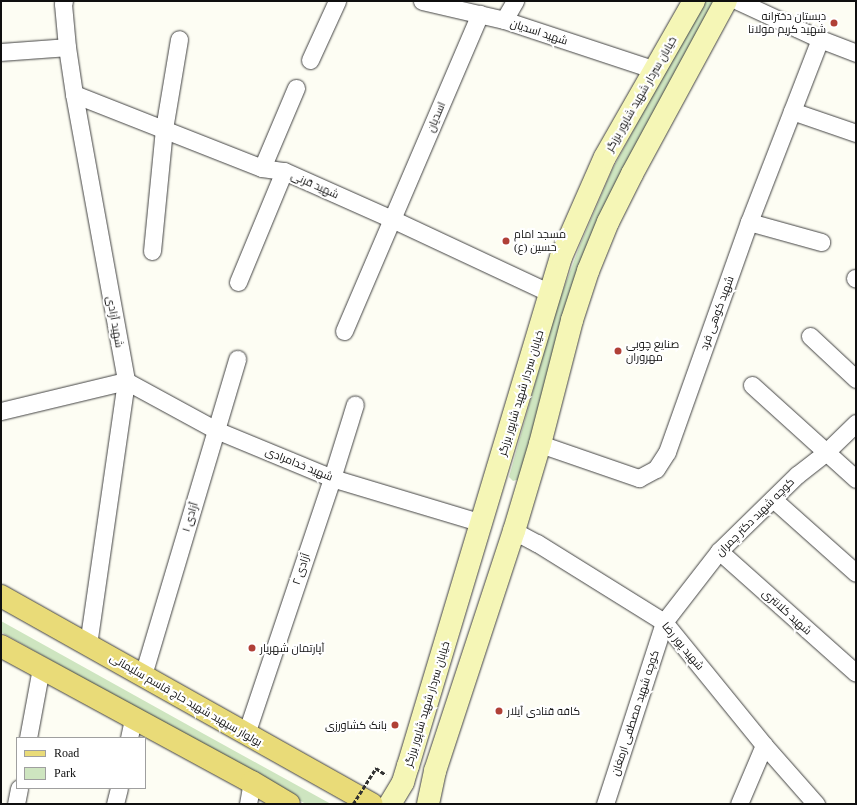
<!DOCTYPE html>
<meta charset="utf-8">
<style>
body{margin:0}
#map{position:relative;width:857px;height:805px;overflow:hidden;background:#fdfdf3;font-family:"Times New Roman",Cairo,serif}
div>[style]{position:absolute}
[style*='--x']{left:calc(var(--x)*1px);top:calc(var(--y)*1px);width:calc(var(--w)*1px);rotate:calc(var(--a)*1deg)}
.green>*{inset:0;background:#cee5c0}
.path>*{height:2.5px;margin-top:-1.25px;transform-origin:0;background:repeating-linear-gradient(90deg,#313131 0 4px,transparent 0 6px)}
.roads{filter:drop-shadow(0 0 1px #424242) drop-shadow(0 0 1px #424242)}
.street>*{height:17px;margin:-8.5px;padding:0 8.5px;transform-origin:8.5px;border-radius:8.5px;background:#fff}
.secondary>*{height:22px;margin:-11px;padding:0 11px;transform-origin:11px;border-radius:11px;background:#f5f6b6}
.primary>*{height:22px;margin:-11px;padding:0 11px;transform-origin:11px;border-radius:11px;background:#e9db78}
.path-bridge>*{height:2.5px;margin-top:-1.25px;transform-origin:0;background:repeating-linear-gradient(90deg,#313131 0 4px,transparent 0 6px)}
.dots>*{width:11px;height:11px;translate:-50% -50%;box-sizing:border-box;border:2px solid #fff;border-radius:50%}
span{translate:-50% -50%;white-space:nowrap;text-align:center;line-height:1.15;-webkit-text-stroke:4px #fff;paint-order:stroke}
.poi-label{font-size:11px;color:#0f0f0f}
.right{translate:-100% -50%;text-align:right}
.left{translate:0 -50%;text-align:left}
.street-label{font-size:11px;color:#0f0f0f}
.frame{position:absolute;inset:0;border:2px solid #0f0f0f;pointer-events:none}
.legend{position:absolute;left:16px;top:737px;width:130px;height:52px;box-sizing:border-box;background:#fff;border:1px solid #9f9f9f;margin:0;padding:5px 7px;list-style:none;font-size:12px;color:#0f0f0f}
.legend li{display:flex;align-items:center;gap:8px;height:20px}
.legend b{width:20px;border:1px solid #9f9f9f}
</style>
<div id="map">
<div class="green">
<div style="clip-path:polygon(703px 1px,717px 1px,660px 105px,520px 479px,513px 481px,509px 477px,542px 359px,555px 312px,580px 245px,612px 170px)"></div>
<div style="clip-path:polygon(1px 621px,204px 734px,331px 804px,306px 804px,1px 632px)"></div>
</div>
<div class="path">
<div style="--x:376;--y:768;--w:12;--a:35"></div>
</div>
<div class="roads">
<div class="street">
<div style="--x:64;--y:1;--w:3;--a:108"></div>
<div style="--x:63;--y:4;--w:43;--a:84.7"></div>
<div style="--x:67;--y:47;--w:48;--a:81.5"></div>
<div style="--x:74;--y:94;--w:292;--a:79.7"></div>
<div style="--x:126;--y:381;--w:267;--a:98.2"></div>
<div style="--x:422;--y:1;--w:84;--a:13"></div>
<div style="--x:504;--y:20;--w:159;--a:18.3"></div>
<div style="--x:738;--y:1;--w:90;--a:24.9"></div>
<div style="--x:820;--y:39;--w:39;--a:21"></div>
<div style="--x:504;--y:20;--w:22;--a:-60"></div>
<div style="--x:1;--y:52;--w:66;--a:-4.3"></div>
<div style="--x:310;--y:60;--w:65;--a:-65.4"></div>
<div style="--x:74;--y:94;--w:202;--a:21.5"></div>
<div style="--x:262;--y:168;--w:22;--a:8"></div>
<div style="--x:284;--y:171;--w:118;--a:24"></div>
<div style="--x:392;--y:219;--w:174;--a:25.1"></div>
<div style="--x:792;--y:111;--w:68;--a:19"></div>
<div style="--x:262;--y:168;--w:87;--a:-67"></div>
<div style="--x:749;--y:222;--w:75;--a:15.5"></div>
<div style="--x:152;--y:251;--w:123;--a:-84.4"></div>
<div style="--x:164;--y:129;--w:91;--a:-80.5"></div>
<div style="--x:855;--y:278;--w:1;--a:45"></div>
<div style="--x:238;--y:282;--w:120;--a:-67.5"></div>
<div style="--x:344;--y:331;--w:345;--a:-66.8"></div>
<div style="--x:810;--y:336;--w:63;--a:43.1"></div>
<div style="--x:752;--y:385;--w:140;--a:42.1"></div>
<div style="--x:1;--y:411;--w:129;--a:-13.5"></div>
<div style="--x:126;--y:381;--w:102;--a:28.6"></div>
<div style="--x:216;--y:430;--w:126;--a:22.5"></div>
<div style="--x:332;--y:478;--w:157;--a:16.7"></div>
<div style="--x:540;--y:444;--w:105;--a:19"></div>
<div style="--x:639;--y:478;--w:19;--a:-28"></div>
<div style="--x:656;--y:469;--w:20;--a:-57"></div>
<div style="--x:667;--y:452;--w:244;--a:-70.4"></div>
<div style="--x:749;--y:222;--w:196;--a:-68.8"></div>
<div style="--x:773;--y:499;--w:111;--a:41.7"></div>
<div style="--x:514;--y:531;--w:26;--a:28"></div>
<div style="--x:537;--y:543;--w:150;--a:31.9"></div>
<div style="--x:664;--y:622;--w:159;--a:50.9"></div>
<div style="--x:764;--y:745;--w:79;--a:48.6"></div>
<div style="--x:719;--y:551;--w:183;--a:41.7"></div>
<div style="--x:143;--y:675;--w:330;--a:-73.4"></div>
<div style="--x:246;--y:734;--w:270;--a:-71.4"></div>
<div style="--x:332;--y:478;--w:77;--a:-72.7"></div>
<div style="--x:28;--y:738;--w:71;--a:-79.5"></div>
<div style="--x:129;--y:738;--w:19;--a:-78"></div>
<div style="--x:16;--y:804;--w:16;--a:-79"></div>
<div style="--x:115;--y:804;--w:16;--a:-76"></div>
<div style="--x:248;--y:804;--w:22;--a:-80"></div>
<div style="--x:605;--y:804;--w:191;--a:-72"></div>
<div style="--x:664;--y:622;--w:90;--a:-52.2"></div>
<div style="--x:719;--y:551;--w:109;--a:-44.3"></div>
<div style="--x:797;--y:475;--w:36;--a:-38"></div>
<div style="--x:825;--y:453;--w:43;--a:-44.1"></div>
<div style="--x:739;--y:804;--w:64;--a:-67"></div>
</div>
<div class="secondary">
<div style="--x:390;--y:804;--w:26;--a:-59"></div>
<div style="--x:403;--y:782;--w:17;--a:-73"></div>
<div style="--x:408;--y:766;--w:531;--a:-73.27"></div>
<div style="--x:561;--y:257;--w:109;--a:-66.3"></div>
<div style="--x:605;--y:157;--w:180;--a:-60.3"></div>
<div style="--x:428;--y:804;--w:34;--a:-78"></div>
<div style="--x:435;--y:771;--w:253;--a:-71.8"></div>
<div style="--x:514;--y:531;--w:91;--a:-73.4"></div>
<div style="--x:540;--y:444;--w:128;--a:-75.5"></div>
<div style="--x:572;--y:320;--w:52;--a:-71.9"></div>
<div style="--x:588;--y:271;--w:53;--a:-67.8"></div>
<div style="--x:608;--y:222;--w:54;--a:-63.4"></div>
<div style="--x:632;--y:174;--w:197;--a:-61.5"></div>
</div>
<div class="primary">
<div style="--x:1;--y:596;--w:425;--a:29.3"></div>
<div style="--x:1;--y:646;--w:285;--a:28.5"></div>
<div style="--x:252;--y:782;--w:43;--a:30.7"></div>
</div>
</div>
<div class="path-bridge">
<div style="--x:353;--y:804;--w:43;--a:-57.4"></div>
</div>
<div class="dots">
<div style="left:834px;top:23px;background:#b04037"></div>
<div style="left:506px;top:241px;background:#b04037"></div>
<div style="left:618px;top:351px;background:#b04037"></div>
<div style="left:252px;top:648px;background:#b04037"></div>
<div style="left:499px;top:711px;background:#b04037"></div>
<div style="left:395px;top:725px;background:#b04037"></div>
</div>
<div class="poi-label">
<span class="right" style="left:826px;top:23px">دبستان دخترانه<br>شهید کریم مولانا</span>
<span class="left" style="left:514px;top:241px">مسجد امام<br>حسین (ع)</span>
<span class="left" style="left:626px;top:351px">صنایع چوبی<br>مهروران</span>
<span class="left" style="left:260px;top:648px">آپارتمان شهریار</span>
<span class="left" style="left:507px;top:711px">کافه قنادی آیلار</span>
<span class="right" style="left:387px;top:725px">بانک کشاورزی</span>
</div>
<div class="street-label">
<span style="left:539px;top:32px;rotate:18deg">شهید اسدیان</span>
<span style="left:641px;top:94px;rotate:-60deg">خیابان سردار شهید شاپور برزگر</span>
<span style="left:436px;top:117px;rotate:-67deg">اسدیان</span>
<span style="left:315px;top:185px;rotate:24deg">شهید قرنی</span>
<span style="left:717px;top:313px;rotate:-70deg">شهید کوهی فرد</span>
<span style="left:115px;top:322px;rotate:80deg">شهید آزادی</span>
<span style="left:521px;top:393px;rotate:-73deg">خیابان سردار شهید شاپور برزگر</span>
<span style="left:299px;top:464px;rotate:22deg">شهید خدامرادی</span>
<span style="left:190px;top:517px;rotate:-73deg">آزادی ۱</span>
<span style="left:755px;top:517px;rotate:-45deg">کوچه شهید دکتر چمران</span>
<span style="left:301px;top:569px;rotate:-71deg">آزادی ۲</span>
<span style="left:787px;top:612px;rotate:42deg">شهید کلانتری</span>
<span style="left:683px;top:646px;rotate:50deg">شهید پور رضا</span>
<span style="left:186px;top:700px;rotate:30deg">بولوار سپهبد شهید حاج قاسم سلیمانی</span>
<span style="left:427px;top:704px;rotate:-73deg">خیابان سردار شهید شاپور برزگر</span>
<span style="left:635px;top:713px;rotate:-72deg">کوچه شهید مصطفی ارمغان</span>
</div>
<div class="frame"></div>
<ul class="legend">
<li><b style="height:5px;background:#e9db78"></b>Road</li>
<li><b style="height:11px;background:#cee5c0"></b>Park</li>
</ul>
</div>
